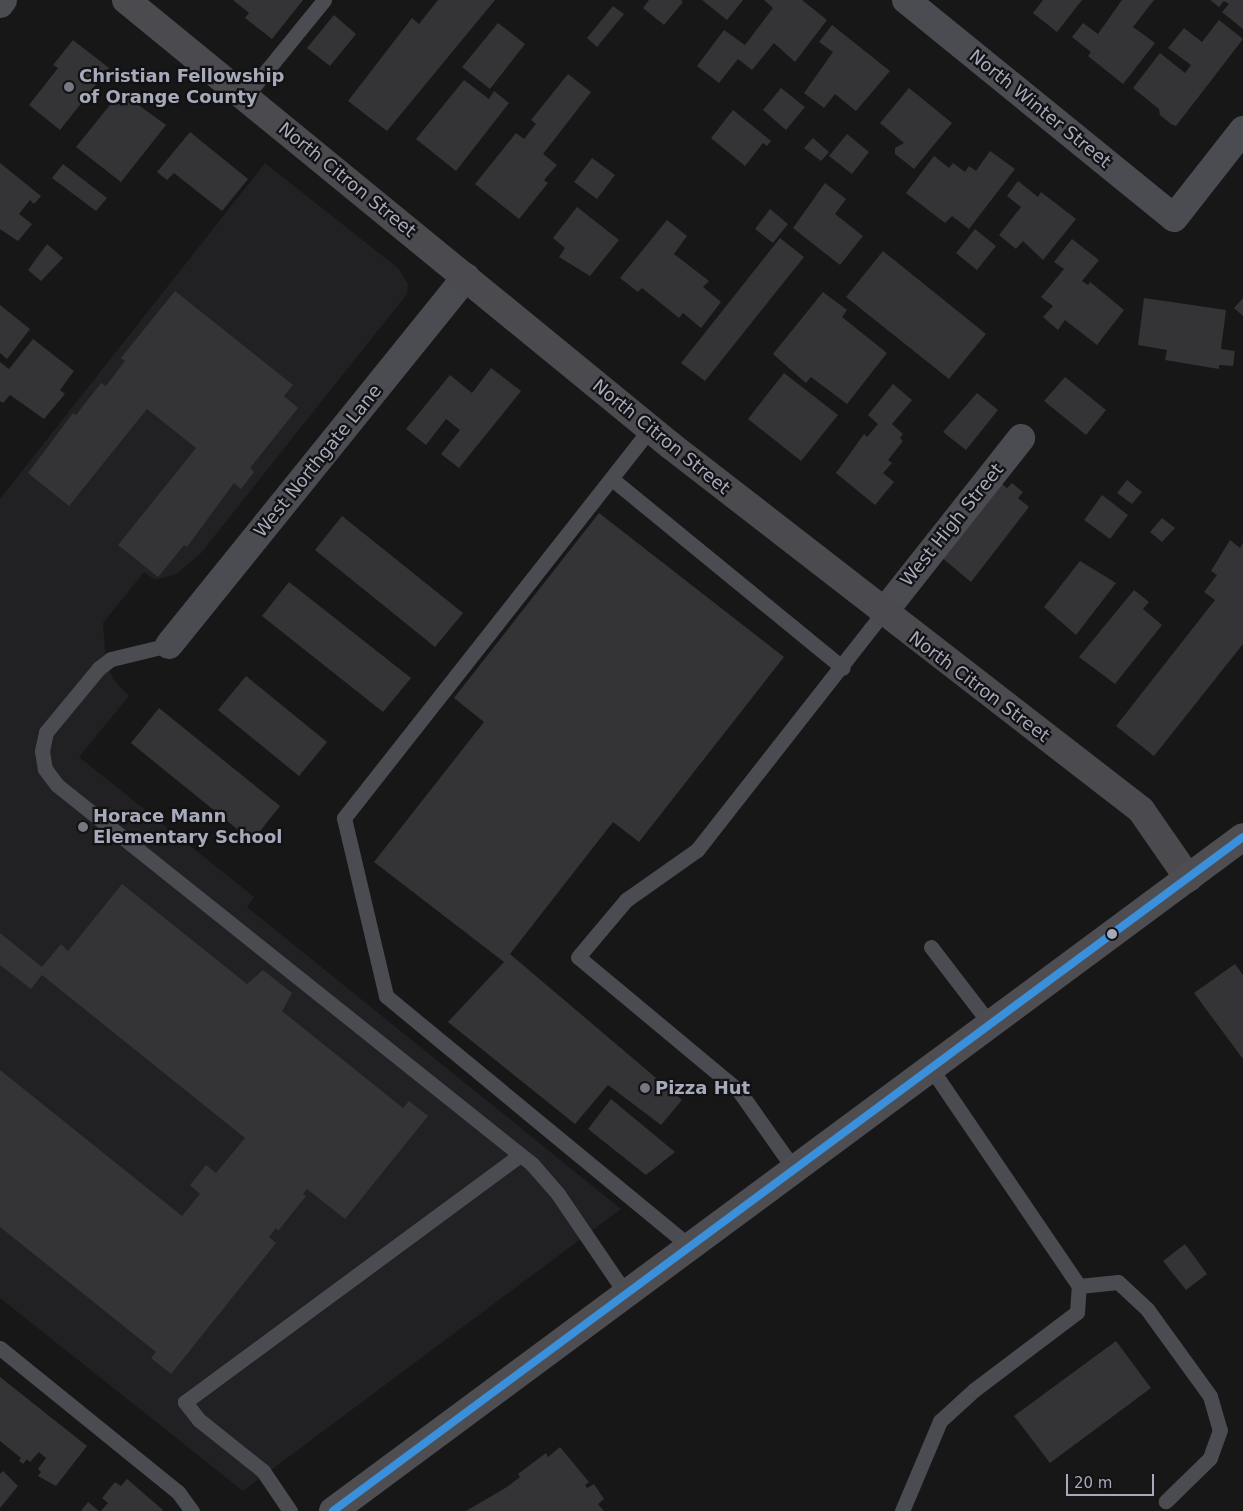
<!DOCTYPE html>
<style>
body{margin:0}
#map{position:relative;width:1243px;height:1511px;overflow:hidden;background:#171718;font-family:"DejaVu Sans",sans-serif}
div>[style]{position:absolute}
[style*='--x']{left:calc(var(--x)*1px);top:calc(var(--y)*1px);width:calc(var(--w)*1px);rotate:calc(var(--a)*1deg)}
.built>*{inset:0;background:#212124}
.building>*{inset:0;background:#343436}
.lane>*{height:15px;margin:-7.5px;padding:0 7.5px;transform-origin:7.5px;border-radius:7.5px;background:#4b4c51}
.street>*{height:28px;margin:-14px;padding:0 14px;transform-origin:14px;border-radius:14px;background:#4b4c51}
.secondary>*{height:28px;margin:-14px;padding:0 14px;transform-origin:14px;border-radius:14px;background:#4a4a4f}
.primary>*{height:28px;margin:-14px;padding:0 14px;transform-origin:14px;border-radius:14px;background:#4e4e52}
.bus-1>*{height:8px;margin:-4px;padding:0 4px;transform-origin:4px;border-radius:4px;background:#3a90db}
.dots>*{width:14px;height:14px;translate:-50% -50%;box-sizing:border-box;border:2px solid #121114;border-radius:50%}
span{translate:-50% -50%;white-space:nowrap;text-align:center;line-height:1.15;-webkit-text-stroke:4.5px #121114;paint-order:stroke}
.poi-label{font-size:18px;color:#a7aaba;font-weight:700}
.left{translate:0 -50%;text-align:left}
.street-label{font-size:18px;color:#a7aaba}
.scale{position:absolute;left:1066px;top:1474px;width:88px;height:22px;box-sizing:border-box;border:2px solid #a7aaba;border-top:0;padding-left:6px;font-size:15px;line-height:18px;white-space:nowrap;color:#a7aaba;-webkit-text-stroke:4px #121114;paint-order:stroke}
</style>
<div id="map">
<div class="built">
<div style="clip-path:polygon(265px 163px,398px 268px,408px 284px,407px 294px,201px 553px,176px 574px,155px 580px,144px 572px,103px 623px,106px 662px,113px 679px,129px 696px,79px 757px,254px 897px,247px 907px,621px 1209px,243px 1491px,0 1298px,0 499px)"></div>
</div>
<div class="building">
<div style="clip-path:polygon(233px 0,303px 0,272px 39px,245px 18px,249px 13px)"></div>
<div style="clip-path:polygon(438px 0,495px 0,387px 131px,348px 101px,412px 18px,419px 24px)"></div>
<div style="clip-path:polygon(649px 0,681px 0,683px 2px,664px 25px,643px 8px)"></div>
<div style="clip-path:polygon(702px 0,743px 0,727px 20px)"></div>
<div style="clip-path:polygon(764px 0,802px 0,827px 20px,795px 62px,774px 43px,752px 70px,738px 59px,719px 83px,697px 66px,724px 30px,745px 45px,773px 8px)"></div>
<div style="clip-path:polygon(1043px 0,1082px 0,1057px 32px,1033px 13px)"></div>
<div style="clip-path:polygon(1122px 0,1154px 0,1133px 27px,1155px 43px,1123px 84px,1088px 56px,1091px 52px,1072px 37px,1083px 23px,1098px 34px)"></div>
<div style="clip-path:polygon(1210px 0,1243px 0,1243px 29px,1222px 12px,1229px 4px,1224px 1px,1219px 7px)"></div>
<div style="clip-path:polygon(613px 6px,624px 14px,597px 47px,587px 38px)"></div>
<div style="clip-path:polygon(334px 15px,356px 34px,330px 66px,307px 48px)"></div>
<div style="clip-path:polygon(1219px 20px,1243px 39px,1176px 126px,1171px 124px,1160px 115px,1159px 109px,1133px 88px,1160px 53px,1185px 73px,1191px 65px,1168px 48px,1184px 28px,1202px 42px)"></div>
<div style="clip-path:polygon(498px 23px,525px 44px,490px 89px,462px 67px)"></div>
<div style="clip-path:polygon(832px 25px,890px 71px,856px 111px,835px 94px,824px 108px,804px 93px,833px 52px,819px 42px)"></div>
<div style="clip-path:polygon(73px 40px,109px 68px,60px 130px,29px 105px,58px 68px,53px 65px)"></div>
<div style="clip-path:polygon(568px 74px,591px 92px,543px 154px,557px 165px,544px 180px,548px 183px,519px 219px,475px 184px,516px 133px,524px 139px,536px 124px,531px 120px)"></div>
<div style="clip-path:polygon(464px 80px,489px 99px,494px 91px,509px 103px,456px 171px,416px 139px)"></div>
<div style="clip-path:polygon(781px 88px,805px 107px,786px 130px,763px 110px)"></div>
<div style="clip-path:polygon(909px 88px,952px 123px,914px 169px,895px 154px,895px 148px,904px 143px,880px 123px)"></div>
<div style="clip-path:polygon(129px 98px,166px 125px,121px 182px,76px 147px,114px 100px,122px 106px)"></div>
<div style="clip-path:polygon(733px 110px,771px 141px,767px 146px,763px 143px,745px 166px,711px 138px)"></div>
<div style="clip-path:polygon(190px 132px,248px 179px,222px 211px,174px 173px,167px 180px,157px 172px)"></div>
<div style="clip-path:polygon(847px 134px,869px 152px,852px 174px,829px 156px)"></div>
<div style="clip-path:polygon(813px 138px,829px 152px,821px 161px,804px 148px)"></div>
<div style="clip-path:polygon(990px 151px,1015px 169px,969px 229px,952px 216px,945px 223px,906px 193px,934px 156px,949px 168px,953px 163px,965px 172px,969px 166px,976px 171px)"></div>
<div style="clip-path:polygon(592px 158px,615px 175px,597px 199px,574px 182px)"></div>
<div style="clip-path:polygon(0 163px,41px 196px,34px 204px,30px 200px,19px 214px,32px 224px,18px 241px,0 229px)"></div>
<div style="clip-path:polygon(63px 164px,107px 198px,96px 211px,52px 178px)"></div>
<div style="clip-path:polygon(1018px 181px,1038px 197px,1041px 192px,1076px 219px,1043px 260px,1023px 241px,1016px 249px,999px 235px,1021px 207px,1007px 196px)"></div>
<div style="clip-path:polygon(825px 183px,846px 199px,835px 214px,863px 236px,840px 265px,793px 228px)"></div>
<div style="clip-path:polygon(577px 207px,619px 240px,590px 276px,559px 257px,565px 248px,553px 238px)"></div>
<div style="clip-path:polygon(770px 209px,788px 224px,773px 243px,755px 229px)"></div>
<div style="clip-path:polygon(667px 220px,687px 236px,674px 254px,709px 281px,703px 287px,721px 302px,701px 328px,683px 313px,679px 318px,642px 288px,638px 292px,620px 278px)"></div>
<div style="clip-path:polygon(975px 229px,996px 246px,977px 270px,956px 253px)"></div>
<div style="clip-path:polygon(780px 238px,804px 257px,705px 381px,681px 363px)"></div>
<div style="clip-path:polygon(1072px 239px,1099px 260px,1082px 281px,1088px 285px,1090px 282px,1124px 310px,1097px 345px,1065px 320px,1058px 330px,1043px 317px,1053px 306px,1041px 297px,1064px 269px,1054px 262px)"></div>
<div style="clip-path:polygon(47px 244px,63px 258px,41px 281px,28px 270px)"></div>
<div style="clip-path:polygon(883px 251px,986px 334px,949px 379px,846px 297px)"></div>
<div style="clip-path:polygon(175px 291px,293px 385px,284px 396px,298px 408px,250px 468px,254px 472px,241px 489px,234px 483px,187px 547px,184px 545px,158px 577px,118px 545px,196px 448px,147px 409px,69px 506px,28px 473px,73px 413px,76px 415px,101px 383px,106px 386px,125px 361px,121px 358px)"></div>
<div style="clip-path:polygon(823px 292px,847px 310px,842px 317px,887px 353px,847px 404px,811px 377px,806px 383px,773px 354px)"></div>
<div style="clip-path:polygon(1144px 298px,1226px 310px,1221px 349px,1235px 351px,1233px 366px,1219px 365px,1219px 369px,1165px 360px,1167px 350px,1138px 345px)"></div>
<div style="clip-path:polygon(1243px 298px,1243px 316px,1234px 308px)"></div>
<div style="clip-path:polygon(0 305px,30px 329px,7px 359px,0 353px)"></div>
<div style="clip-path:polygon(33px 339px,74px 371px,60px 390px,65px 394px,44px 419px,10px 395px,3px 403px,0 401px,0 362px,9px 369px)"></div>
<div style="clip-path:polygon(491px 368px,521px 391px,459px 468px,441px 454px,460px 430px,446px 419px,426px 445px,406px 429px,450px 375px,472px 393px)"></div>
<div style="clip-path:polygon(784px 373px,838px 415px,801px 461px,748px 419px)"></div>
<div style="clip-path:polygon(1065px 377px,1106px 410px,1086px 435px,1044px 401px)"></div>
<div style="clip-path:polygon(893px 384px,912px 400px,892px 424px,903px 434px,900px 438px,903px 441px,888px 460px,892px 463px,883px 473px,894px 482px,875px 505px,836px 473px,864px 434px,867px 437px,878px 424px,868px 415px)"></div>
<div style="clip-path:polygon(977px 393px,998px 410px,966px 450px,943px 432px)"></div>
<div style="clip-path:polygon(1127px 480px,1142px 492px,1132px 504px,1117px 493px)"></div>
<div style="clip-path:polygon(998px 481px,1007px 488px,1012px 483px,1023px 492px,1018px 498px,1029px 507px,971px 582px,935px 552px)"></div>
<div style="clip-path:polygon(1102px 495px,1128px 515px,1110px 539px,1084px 520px)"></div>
<div style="clip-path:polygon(599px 513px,784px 657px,639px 842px,613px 822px,510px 954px,682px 1100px,661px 1125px,608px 1085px,575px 1124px,448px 1022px,504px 962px,374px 862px,484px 722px,454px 698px)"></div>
<div style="clip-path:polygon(342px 516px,463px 613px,435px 647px,315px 550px)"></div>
<div style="clip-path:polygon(1162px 518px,1175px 528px,1162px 542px,1150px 532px)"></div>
<div style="clip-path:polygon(1230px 540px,1240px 548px,1243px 543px,1243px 644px,1154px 756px,1116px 726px,1215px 600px,1204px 592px,1217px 575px,1211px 571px)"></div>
<div style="clip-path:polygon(1080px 561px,1116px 583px,1076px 635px,1044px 607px)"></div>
<div style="clip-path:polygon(289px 582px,411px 678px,383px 712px,262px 616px)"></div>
<div style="clip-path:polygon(1134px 590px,1149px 602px,1143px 609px,1162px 625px,1115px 684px,1079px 657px)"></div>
<div style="clip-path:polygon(246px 676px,327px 742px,299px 776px,218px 710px)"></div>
<div style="clip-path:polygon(159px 708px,280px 806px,252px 841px,131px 743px)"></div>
<div style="clip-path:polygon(122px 884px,247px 984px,263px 970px,292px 993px,282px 1011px,403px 1108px,409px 1101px,428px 1116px,345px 1219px,307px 1189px,303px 1194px,306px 1196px,278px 1231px,276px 1228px,269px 1237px,276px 1243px,171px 1374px,151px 1358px,156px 1352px,0 1227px,0 1070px,182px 1216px,200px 1194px,190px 1185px,206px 1165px,216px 1173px,245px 1138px,42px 975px,31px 989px,0 965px,0 933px,42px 967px,61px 944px,68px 951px)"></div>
<div style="clip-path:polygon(1235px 964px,1243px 975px,1243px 1059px,1194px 993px)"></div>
<div style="clip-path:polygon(611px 1099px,675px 1152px,646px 1175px,588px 1129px)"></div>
<div style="clip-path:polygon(1185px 1244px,1207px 1274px,1186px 1290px,1163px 1261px)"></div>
<div style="clip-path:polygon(1116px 1341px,1151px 1388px,1050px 1463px,1014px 1416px)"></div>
<div style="clip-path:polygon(0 1377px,87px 1446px,56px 1486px,38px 1476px,41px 1472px,38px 1469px,46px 1458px,39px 1452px,30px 1462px,27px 1459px,23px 1464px,19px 1461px,21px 1458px,0 1441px)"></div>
<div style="clip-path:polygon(560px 1447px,589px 1482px,585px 1485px,587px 1488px,594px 1484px,604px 1499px,598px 1504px,604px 1511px,466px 1511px,507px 1487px,520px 1477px,518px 1474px,546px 1453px,548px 1457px)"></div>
<div style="clip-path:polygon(3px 1471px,18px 1486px,0 1508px,0 1474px)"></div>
<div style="clip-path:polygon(127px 1479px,163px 1510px,162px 1511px,101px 1511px,108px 1503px,102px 1498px,115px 1482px,121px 1486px)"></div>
<div style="clip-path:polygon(88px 1502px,99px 1511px,81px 1511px)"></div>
</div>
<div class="lane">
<div style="--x:245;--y:97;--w:125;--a:-50.8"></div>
<div style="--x:650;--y:429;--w:495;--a:128.2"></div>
<div style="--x:344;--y:818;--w:183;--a:76.7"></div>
<div style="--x:386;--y:996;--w:394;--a:39.5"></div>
<div style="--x:612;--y:479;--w:298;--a:39.3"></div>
<div style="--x:169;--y:645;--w:60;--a:166.4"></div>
<div style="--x:111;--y:659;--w:15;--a:143"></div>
<div style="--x:99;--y:668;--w:83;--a:129.6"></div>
<div style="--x:46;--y:732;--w:19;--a:102"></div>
<div style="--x:42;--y:751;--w:18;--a:81"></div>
<div style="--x:45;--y:769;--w:20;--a:53"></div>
<div style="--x:57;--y:785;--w:608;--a:38.59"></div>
<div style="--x:532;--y:1164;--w:40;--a:49"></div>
<div style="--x:558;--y:1194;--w:121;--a:55.8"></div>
<div style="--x:931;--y:947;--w:97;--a:52.5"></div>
<div style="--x:794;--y:1169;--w:95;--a:-125.2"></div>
<div style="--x:739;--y:1091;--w:209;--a:-140.2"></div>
<div style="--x:578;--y:957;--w:75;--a:-49.9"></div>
<div style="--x:626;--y:900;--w:87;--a:-35.2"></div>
<div style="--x:697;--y:850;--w:301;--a:-51.9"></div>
<div style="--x:1079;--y:1286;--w:39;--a:-6"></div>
<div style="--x:1118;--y:1282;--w:40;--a:43"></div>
<div style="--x:1147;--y:1309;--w:107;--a:54.1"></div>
<div style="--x:1210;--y:1396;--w:35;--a:74"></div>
<div style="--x:1220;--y:1430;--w:30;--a:110"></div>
<div style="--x:1210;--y:1458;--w:62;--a:135.7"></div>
<div style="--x:0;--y:1348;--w:229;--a:39"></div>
<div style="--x:178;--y:1492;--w:24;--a:54"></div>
<div style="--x:290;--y:1511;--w:48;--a:-124"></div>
<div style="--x:263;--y:1471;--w:82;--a:-141.4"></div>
<div style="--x:199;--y:1420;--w:23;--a:-128"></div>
<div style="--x:185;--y:1402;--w:416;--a:-36.4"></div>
<div style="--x:902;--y:1511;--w:98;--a:-67.1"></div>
<div style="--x:940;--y:1421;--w:46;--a:-42.4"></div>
<div style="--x:974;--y:1390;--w:129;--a:-37.1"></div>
<div style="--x:1077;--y:1312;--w:26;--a:-86"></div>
<div style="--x:1079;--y:1286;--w:263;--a:-124.2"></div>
</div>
<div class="street">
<div style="--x:906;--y:0;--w:345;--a:39.1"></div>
<div style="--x:1174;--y:218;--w:112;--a:-51.9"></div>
<div style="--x:0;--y:4;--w:5;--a:-53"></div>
<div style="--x:883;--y:613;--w:223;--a:-51.7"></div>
<div style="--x:169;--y:645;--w:473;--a:-51.1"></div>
</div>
<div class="secondary">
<div style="--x:126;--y:0;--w:703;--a:39.28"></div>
<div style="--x:670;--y:445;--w:596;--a:37.77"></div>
<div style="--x:1141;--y:810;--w:83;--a:55.3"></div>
</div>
<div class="primary">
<div style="--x:333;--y:1511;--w:1132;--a:-36.53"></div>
</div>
<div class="bus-1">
<div style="--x:333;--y:1511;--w:1132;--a:-36.53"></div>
</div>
<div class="dots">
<div style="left:69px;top:87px;background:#757781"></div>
<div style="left:83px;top:827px;background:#757781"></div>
<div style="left:1112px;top:934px;background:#a7aaba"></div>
<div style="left:645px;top:1088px;background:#757781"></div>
</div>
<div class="poi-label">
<span class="left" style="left:79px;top:87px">Christian Fellowship<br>of Orange County</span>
<span class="left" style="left:93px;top:827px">Horace Mann<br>Elementary School</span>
<span class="left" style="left:655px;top:1088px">Pizza Hut</span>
</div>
<div class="street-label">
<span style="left:1040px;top:109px;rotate:39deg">North Winter Street</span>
<span style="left:347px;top:180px;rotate:39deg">North Citron Street</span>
<span style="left:661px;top:437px;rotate:39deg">North Citron Street</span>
<span style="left:318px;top:461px;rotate:-51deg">West Northgate Lane</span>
<span style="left:952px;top:525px;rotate:-51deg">West High Street</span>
<span style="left:979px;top:687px;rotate:37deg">North Citron Street</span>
</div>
<div class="scale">20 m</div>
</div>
